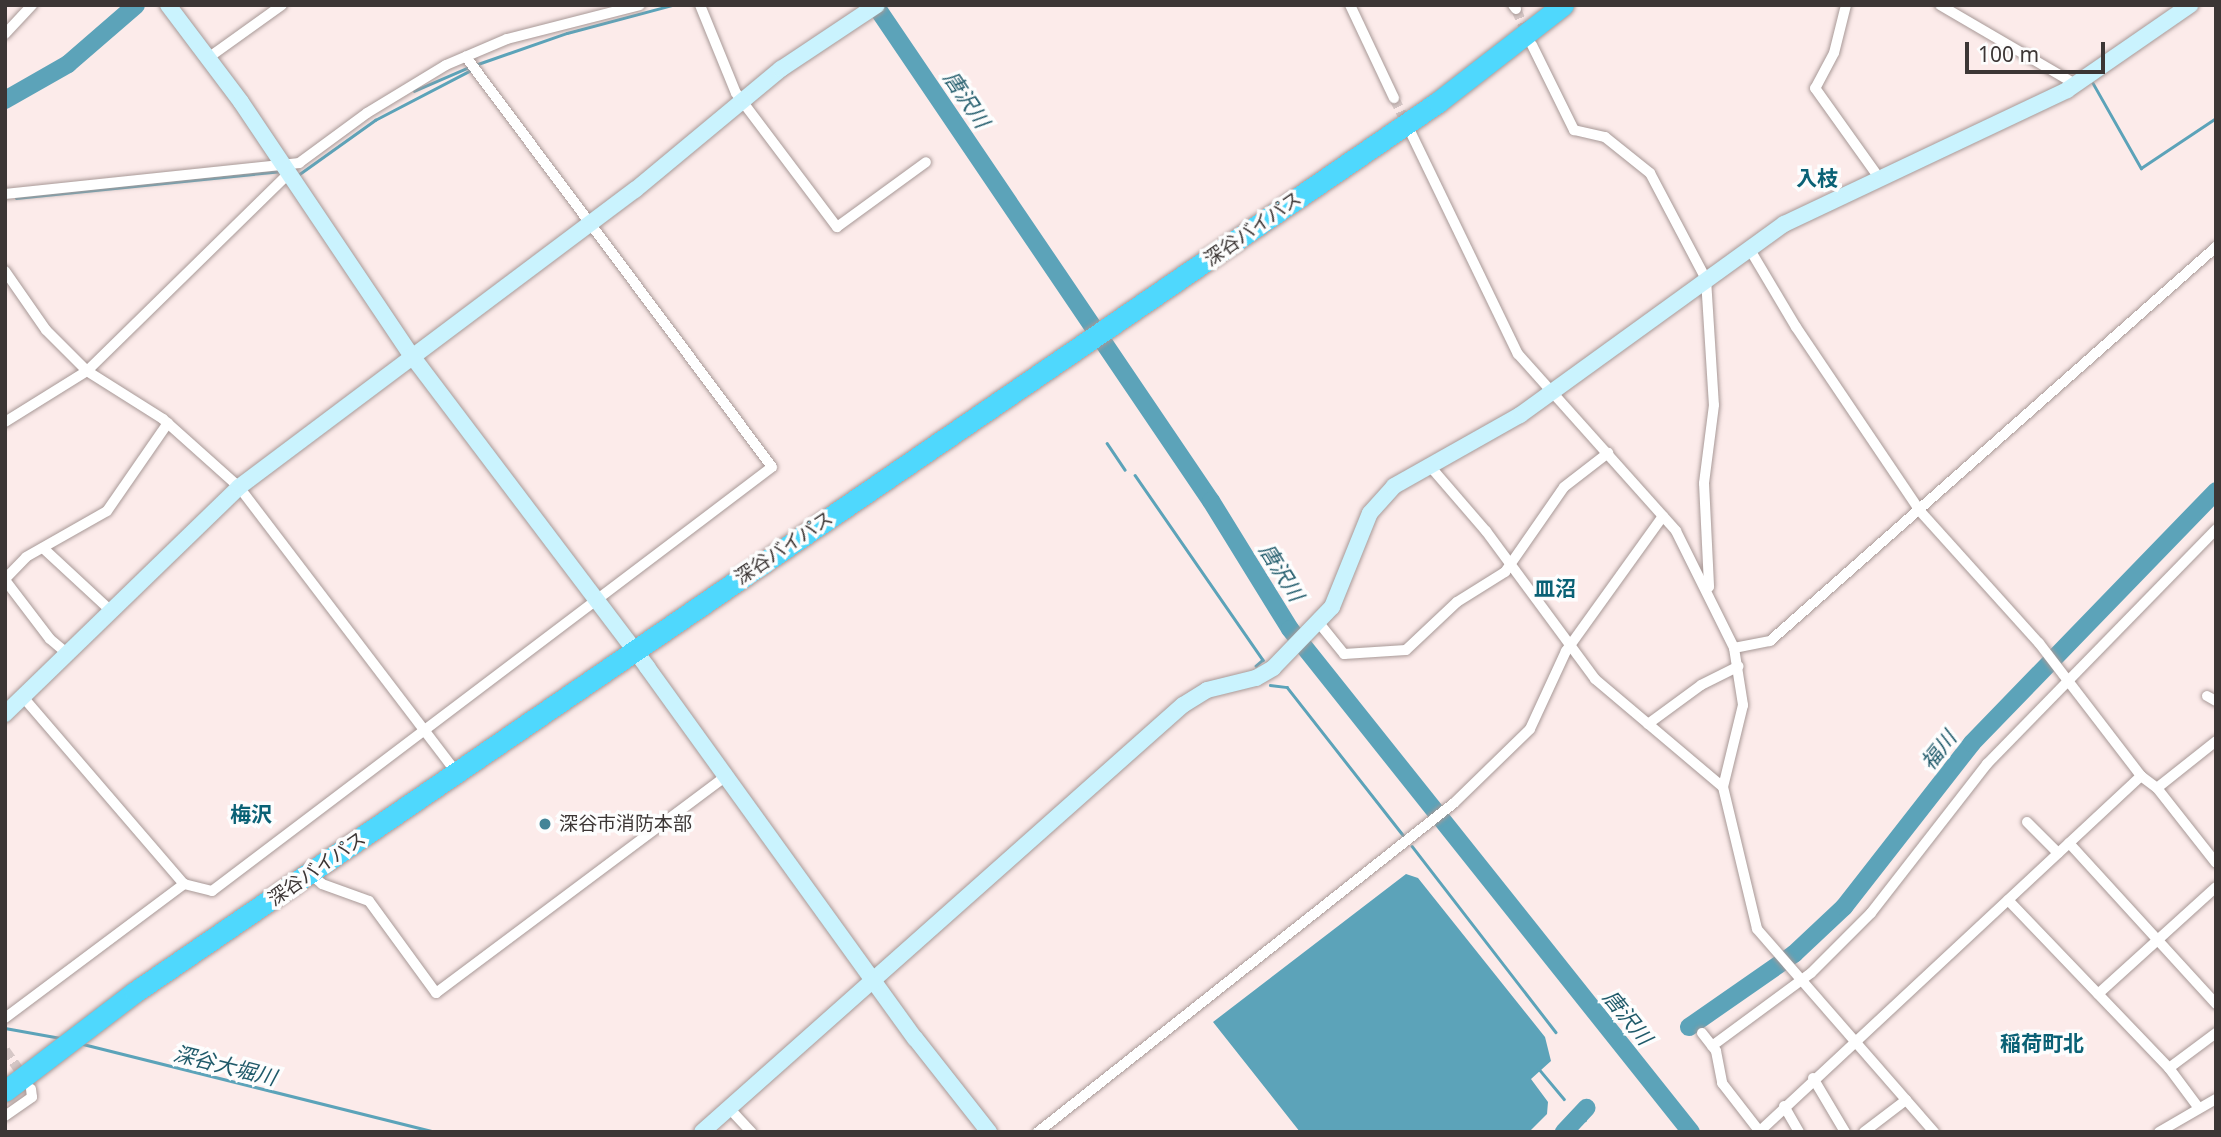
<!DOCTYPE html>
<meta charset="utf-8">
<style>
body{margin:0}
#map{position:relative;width:2221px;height:1137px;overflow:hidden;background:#fcebea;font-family:"Noto Sans","Noto Sans JP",sans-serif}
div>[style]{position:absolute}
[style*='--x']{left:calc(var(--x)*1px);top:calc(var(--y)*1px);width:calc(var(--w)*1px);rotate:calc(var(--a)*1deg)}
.water>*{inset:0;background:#5ca3b9}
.stream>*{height:2.5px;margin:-1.25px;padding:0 1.25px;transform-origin:1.25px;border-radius:1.25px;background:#5ca3b9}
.river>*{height:18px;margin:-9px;padding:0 9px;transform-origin:9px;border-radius:9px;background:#5ca3b9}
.street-tunnel>*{height:10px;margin-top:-5px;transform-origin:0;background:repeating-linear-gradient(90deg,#d6c7c6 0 10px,transparent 0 15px)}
.roads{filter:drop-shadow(0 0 2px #a89997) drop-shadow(0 0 2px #a89997)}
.street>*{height:10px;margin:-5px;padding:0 5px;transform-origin:5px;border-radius:5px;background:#fff}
.secondary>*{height:16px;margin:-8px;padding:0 8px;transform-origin:8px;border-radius:8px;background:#caf3fe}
.highway>*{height:21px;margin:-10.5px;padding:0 10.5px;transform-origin:10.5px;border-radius:10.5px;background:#4fd8fd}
.dots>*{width:19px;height:19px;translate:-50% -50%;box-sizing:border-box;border:4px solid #fdfdfd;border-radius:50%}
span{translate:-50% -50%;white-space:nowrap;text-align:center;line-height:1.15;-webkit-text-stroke:7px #fdfdfd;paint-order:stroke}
.street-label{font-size:19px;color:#3c3635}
.poi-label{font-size:19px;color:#3c3635}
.left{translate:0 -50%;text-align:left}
.water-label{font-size:21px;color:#1f5a6a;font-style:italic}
.neighbourhood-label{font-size:21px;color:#0a6175;font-weight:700}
.frame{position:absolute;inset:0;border:7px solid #3c3635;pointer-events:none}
.scale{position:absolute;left:1965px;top:42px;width:140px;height:32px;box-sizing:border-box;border:4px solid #3c3635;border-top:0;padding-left:9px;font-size:21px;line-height:24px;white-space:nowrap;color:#3c3635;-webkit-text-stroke:5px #fdfdfd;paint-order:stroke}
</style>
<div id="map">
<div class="water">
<div style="clip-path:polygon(1406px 874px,1418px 878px,1545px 1037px,1551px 1061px,1531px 1079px,1548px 1102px,1547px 1114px,1529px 1132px,1300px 1132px,1213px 1022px)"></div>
</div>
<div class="stream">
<div style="--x:475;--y:65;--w:97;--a:-19.2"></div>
<div style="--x:567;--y:33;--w:109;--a:-14.9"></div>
<div style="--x:2093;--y:83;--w:98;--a:60.5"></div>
<div style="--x:2141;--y:168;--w:90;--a:-33.7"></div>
<div style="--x:414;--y:91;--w:60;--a:-23.6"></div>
<div style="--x:298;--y:175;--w:95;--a:-35.5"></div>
<div style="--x:375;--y:120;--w:108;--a:-27.5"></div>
<div style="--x:16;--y:198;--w:265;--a:-5.8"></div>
<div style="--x:1107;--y:443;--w:32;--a:56"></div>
<div style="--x:1135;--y:475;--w:225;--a:55.3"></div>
<div style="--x:1263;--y:660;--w:9;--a:139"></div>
<div style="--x:1270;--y:685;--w:17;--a:7"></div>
<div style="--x:1287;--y:687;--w:188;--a:51.9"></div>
<div style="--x:1412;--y:846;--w:235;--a:52.3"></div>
<div style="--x:5;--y:1028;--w:56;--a:10.3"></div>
<div style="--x:83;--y:1044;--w:364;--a:14"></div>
<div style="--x:1539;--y:1069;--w:39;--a:50"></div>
<div style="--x:1574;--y:1110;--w:15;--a:42"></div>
</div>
<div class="river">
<div style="--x:875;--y:5;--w:599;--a:55.89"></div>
<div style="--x:1211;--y:501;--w:150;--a:58.3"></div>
<div style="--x:1290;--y:629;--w:643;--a:51.44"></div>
<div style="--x:5;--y:100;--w:73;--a:-29.7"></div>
<div style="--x:68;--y:64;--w:90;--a:-40.9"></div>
<div style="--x:1689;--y:1027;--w:128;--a:-34.8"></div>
<div style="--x:1794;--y:954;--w:69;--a:-43.2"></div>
<div style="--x:1844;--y:907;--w:208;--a:-52"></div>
<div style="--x:1972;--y:743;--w:351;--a:-45.9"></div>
<div style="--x:1564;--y:1132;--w:33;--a:-47"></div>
</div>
<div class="street-tunnel">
<div style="--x:1516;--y:9;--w:28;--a:67"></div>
<div style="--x:1394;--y:98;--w:32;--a:64"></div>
<div style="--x:5;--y:1050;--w:35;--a:55"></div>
</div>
<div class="roads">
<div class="street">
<div style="--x:700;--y:5;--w:95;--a:67.8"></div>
<div style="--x:736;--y:93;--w:168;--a:53"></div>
<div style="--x:837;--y:227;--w:110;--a:-36.1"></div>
<div style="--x:1350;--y:5;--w:103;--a:64.7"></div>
<div style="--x:1513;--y:5;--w:5;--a:53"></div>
<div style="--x:1846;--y:5;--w:49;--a:104"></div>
<div style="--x:1834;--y:53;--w:40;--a:118"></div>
<div style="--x:1815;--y:88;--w:112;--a:54.5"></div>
<div style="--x:1940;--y:5;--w:159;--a:30.3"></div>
<div style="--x:5;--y:34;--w:40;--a:-47"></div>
<div style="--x:1532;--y:45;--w:95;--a:63.7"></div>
<div style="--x:1574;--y:130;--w:32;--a:13"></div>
<div style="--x:1605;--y:137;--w:58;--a:38.7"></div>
<div style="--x:1650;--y:173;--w:120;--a:62.2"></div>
<div style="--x:1706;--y:279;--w:126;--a:86.4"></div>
<div style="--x:1714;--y:405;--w:79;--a:97.3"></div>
<div style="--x:1704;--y:483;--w:104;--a:87.2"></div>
<div style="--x:208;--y:58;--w:91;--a:-35.6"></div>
<div style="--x:1410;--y:131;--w:248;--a:64.2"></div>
<div style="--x:1518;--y:354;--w:237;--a:48.2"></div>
<div style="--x:1676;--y:531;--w:131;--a:63.6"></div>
<div style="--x:1734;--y:648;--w:58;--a:81"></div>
<div style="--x:1743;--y:705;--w:84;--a:103.7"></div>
<div style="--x:1723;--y:787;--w:146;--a:76.5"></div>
<div style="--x:1757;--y:929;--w:269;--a:48.9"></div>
<div style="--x:5;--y:194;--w:296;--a:-6"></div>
<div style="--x:299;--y:163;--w:84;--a:-36.3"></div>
<div style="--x:367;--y:113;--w:92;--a:-31.3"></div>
<div style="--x:446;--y:65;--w:66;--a:-23.1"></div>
<div style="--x:507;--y:39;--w:137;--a:-14.3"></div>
<div style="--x:1749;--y:248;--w:92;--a:59.3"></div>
<div style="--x:1796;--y:327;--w:222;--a:56"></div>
<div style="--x:1920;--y:511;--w:178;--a:48"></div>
<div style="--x:2039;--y:643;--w:168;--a:52.5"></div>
<div style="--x:2141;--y:776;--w:20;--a:37"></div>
<div style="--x:2157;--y:788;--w:95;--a:51.8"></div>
<div style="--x:5;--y:271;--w:72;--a:55.2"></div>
<div style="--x:46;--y:330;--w:58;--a:45"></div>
<div style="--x:87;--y:371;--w:90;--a:32.3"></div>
<div style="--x:163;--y:419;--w:102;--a:41.8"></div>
<div style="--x:239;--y:487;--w:360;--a:52.7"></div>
<div style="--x:5;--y:422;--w:97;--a:-31.9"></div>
<div style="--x:87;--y:371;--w:281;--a:-44.4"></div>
<div style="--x:1429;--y:465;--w:87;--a:49.2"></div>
<div style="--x:1486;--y:531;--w:184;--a:53.6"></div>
<div style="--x:1595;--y:679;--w:167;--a:40.2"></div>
<div style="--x:43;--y:548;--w:94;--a:42.8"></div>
<div style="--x:5;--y:579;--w:30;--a:-46"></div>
<div style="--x:26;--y:557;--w:93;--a:-29.6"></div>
<div style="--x:107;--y:511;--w:107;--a:-55.3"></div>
<div style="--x:5;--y:580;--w:74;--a:52.7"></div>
<div style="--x:50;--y:639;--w:25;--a:40"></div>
<div style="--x:1319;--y:623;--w:40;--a:51"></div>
<div style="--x:1344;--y:654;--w:62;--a:-3.7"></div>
<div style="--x:1406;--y:650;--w:70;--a:-43.3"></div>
<div style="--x:1457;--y:602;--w:57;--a:-32"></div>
<div style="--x:1505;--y:572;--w:103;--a:-55.2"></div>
<div style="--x:1564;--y:487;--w:56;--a:-37.7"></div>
<div style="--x:1734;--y:648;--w:37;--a:-11"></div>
<div style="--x:1770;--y:641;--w:595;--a:-41.46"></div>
<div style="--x:2207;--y:696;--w:10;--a:29"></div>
<div style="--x:23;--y:697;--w:247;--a:49.3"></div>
<div style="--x:184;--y:884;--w:29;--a:14"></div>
<div style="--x:212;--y:891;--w:702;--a:-37.13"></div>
<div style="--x:772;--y:467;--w:512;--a:-126.74"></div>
<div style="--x:1648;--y:724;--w:66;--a:-36.3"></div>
<div style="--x:1701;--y:685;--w:42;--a:-26.6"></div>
<div style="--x:2157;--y:788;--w:75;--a:-38.5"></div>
<div style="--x:2027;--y:822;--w:44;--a:45"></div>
<div style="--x:2069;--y:843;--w:218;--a:47.6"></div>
<div style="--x:311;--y:874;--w:15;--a:42"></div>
<div style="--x:322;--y:884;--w:50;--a:19.9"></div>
<div style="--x:369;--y:901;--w:114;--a:53.9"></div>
<div style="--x:436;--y:993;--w:364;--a:-36.8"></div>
<div style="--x:2008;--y:900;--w:233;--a:46.2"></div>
<div style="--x:2169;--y:1068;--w:49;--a:53.4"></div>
<div style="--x:2098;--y:994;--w:159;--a:-42.2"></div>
<div style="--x:5;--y:1018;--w:224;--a:-36.8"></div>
<div style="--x:1702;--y:1033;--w:23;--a:52"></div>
<div style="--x:1716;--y:1051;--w:33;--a:79"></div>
<div style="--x:1722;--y:1083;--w:62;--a:52.2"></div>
<div style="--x:1712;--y:1046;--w:123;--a:-36.4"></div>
<div style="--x:1811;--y:973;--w:85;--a:-45"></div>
<div style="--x:1871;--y:913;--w:189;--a:-52.1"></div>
<div style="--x:1987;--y:764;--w:328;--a:-45.7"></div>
<div style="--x:2169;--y:1068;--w:59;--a:-36.7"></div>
<div style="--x:1813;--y:1078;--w:63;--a:59.3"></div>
<div style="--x:1784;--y:1106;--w:30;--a:60"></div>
<div style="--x:729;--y:1108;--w:33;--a:47"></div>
<div style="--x:5;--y:1116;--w:33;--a:-35"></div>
<div style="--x:32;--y:1097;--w:8;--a:-97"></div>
<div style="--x:1760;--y:1131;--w:521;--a:-42.98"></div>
<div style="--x:1038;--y:1132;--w:530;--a:-38.34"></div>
<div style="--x:1454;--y:803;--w:106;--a:-44.2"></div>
<div style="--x:1530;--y:729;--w:86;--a:-65.2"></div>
<div style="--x:1566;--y:651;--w:166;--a:-54.3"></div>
<div style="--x:1864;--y:1132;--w:53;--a:-37.3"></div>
<div style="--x:2159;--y:1132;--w:66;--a:-30.1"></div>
</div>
<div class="secondary">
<div style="--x:168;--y:5;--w:121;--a:53"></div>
<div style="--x:241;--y:102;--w:306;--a:56.1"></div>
<div style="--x:412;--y:356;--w:390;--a:52.9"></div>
<div style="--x:647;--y:667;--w:458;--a:54.2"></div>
<div style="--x:915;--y:1038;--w:120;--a:51.8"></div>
<div style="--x:5;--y:714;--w:326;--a:-44.1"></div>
<div style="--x:239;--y:487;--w:495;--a:-36.9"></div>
<div style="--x:635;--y:190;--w:190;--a:-39.7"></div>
<div style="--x:781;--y:69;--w:115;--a:-33.7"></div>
<div style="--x:702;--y:1132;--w:643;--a:-41.6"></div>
<div style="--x:1183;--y:705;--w:28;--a:-32"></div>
<div style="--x:1207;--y:690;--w:50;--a:-13.8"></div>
<div style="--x:1256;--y:678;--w:20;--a:-30"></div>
<div style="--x:1273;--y:668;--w:85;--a:-46"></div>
<div style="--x:1332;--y:607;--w:101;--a:-68"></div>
<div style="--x:1370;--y:513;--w:36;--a:-48"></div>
<div style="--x:1394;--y:486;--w:145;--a:-29.4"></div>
<div style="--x:1520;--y:415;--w:326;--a:-35.9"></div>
<div style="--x:1784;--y:224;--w:313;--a:-25.3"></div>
<div style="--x:2067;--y:90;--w:150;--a:-34.6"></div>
</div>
<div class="highway">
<div style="--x:5;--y:1091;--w:163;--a:-37.3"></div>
<div style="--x:135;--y:992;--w:1578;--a:-34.33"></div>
<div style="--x:1438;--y:102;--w:158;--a:-37.8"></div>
</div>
</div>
<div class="dots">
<div style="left:545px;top:824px;background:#448497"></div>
</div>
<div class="street-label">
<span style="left:1253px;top:229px;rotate:-35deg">深谷バイパス</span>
<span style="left:784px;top:548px;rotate:-34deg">深谷バイパス</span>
<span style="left:317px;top:869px;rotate:-35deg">深谷バイパス</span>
</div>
<div class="poi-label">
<span class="left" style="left:559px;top:824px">深谷市消防本部</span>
</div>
<div class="water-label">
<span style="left:967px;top:99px;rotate:56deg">唐沢川</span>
<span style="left:1282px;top:572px;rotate:58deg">唐沢川</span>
<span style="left:1938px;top:750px;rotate:-52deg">福川</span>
<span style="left:1628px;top:1017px;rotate:51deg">唐沢川</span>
<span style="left:225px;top:1065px;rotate:14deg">深谷大堀川</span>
</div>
<div class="neighbourhood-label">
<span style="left:1817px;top:178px">入枝</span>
<span style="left:1555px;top:588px">皿沼</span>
<span style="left:251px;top:814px">梅沢</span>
<span style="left:2042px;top:1043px">稲荷町北</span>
</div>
<div class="frame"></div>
<div class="scale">100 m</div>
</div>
